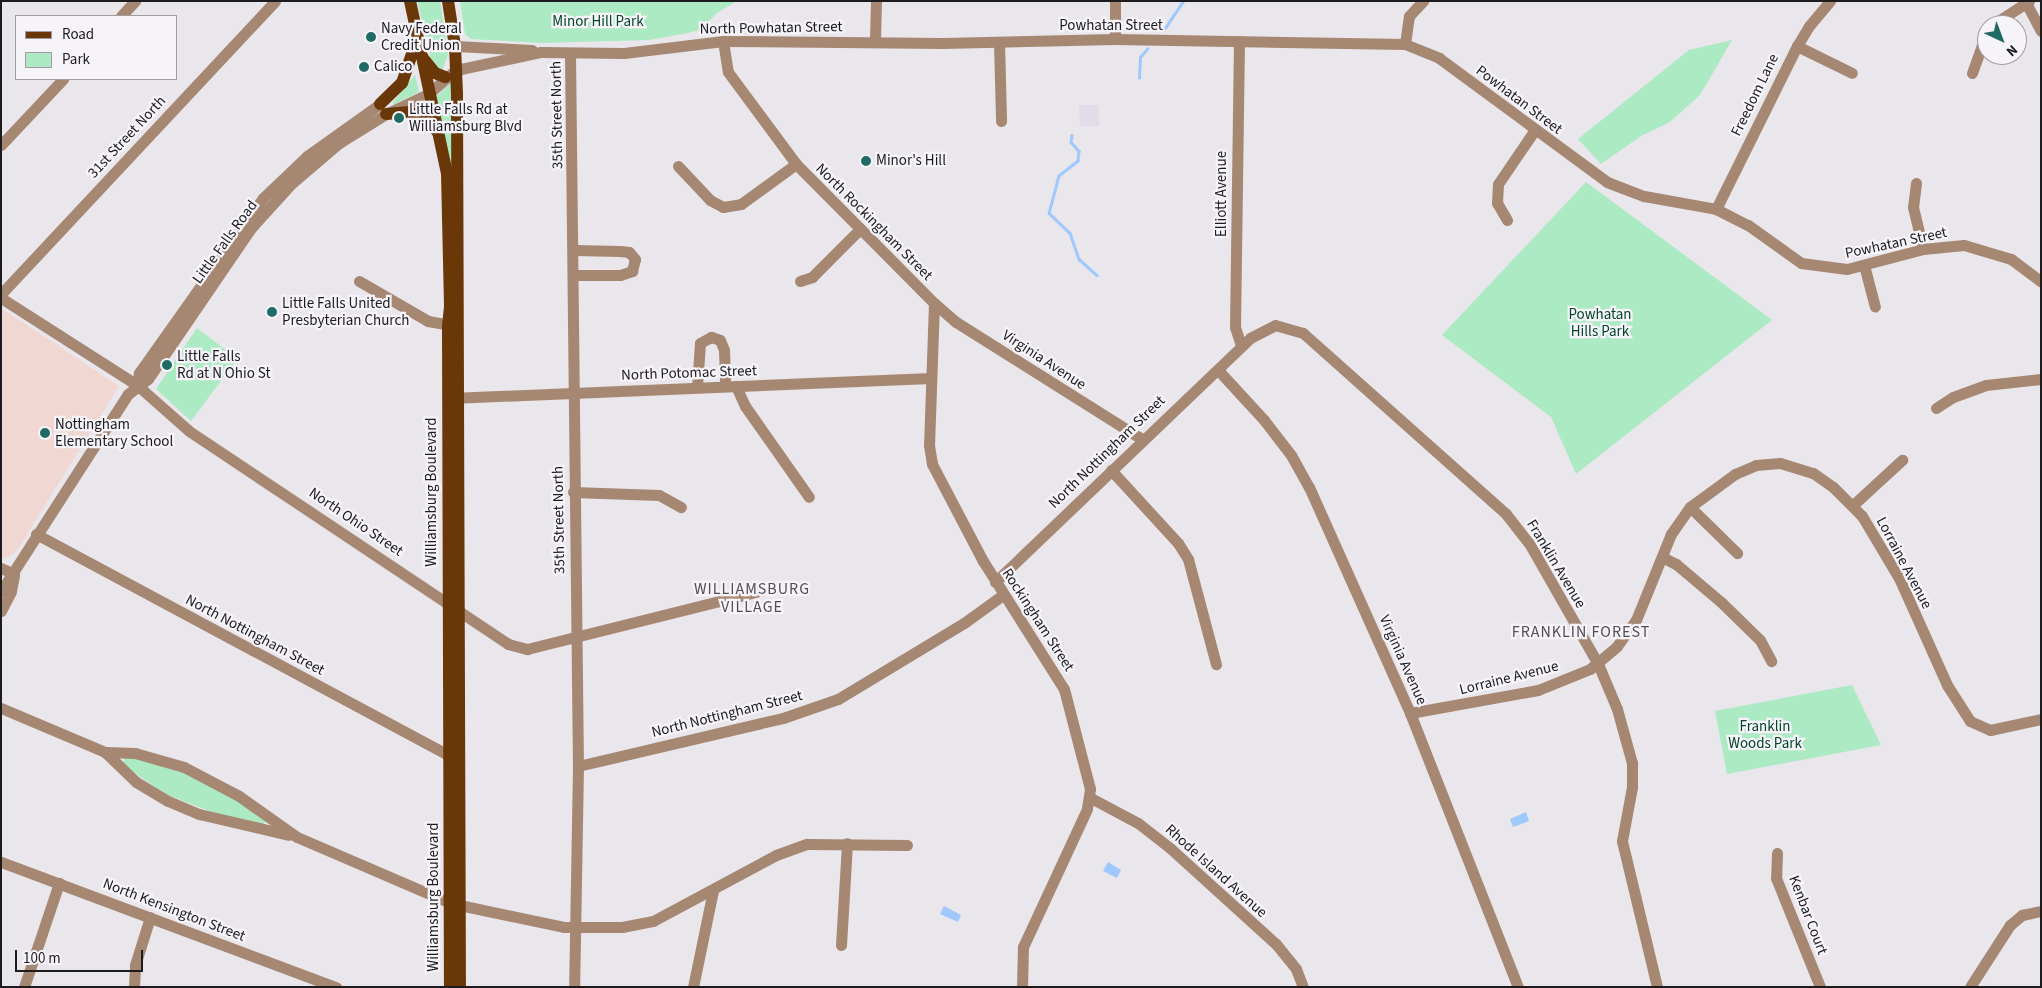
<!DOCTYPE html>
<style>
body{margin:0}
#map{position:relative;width:2042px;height:988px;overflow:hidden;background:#e9e6ec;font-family:"Source Sans 3",sans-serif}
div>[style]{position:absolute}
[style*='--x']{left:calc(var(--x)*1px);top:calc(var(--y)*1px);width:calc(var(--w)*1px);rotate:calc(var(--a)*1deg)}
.built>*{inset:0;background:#e2dbe8}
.education>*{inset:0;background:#f1d7d1}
.green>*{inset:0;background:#abeac3}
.water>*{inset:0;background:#9fc9fc}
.stream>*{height:2.5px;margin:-1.25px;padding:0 1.25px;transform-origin:1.25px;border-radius:1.25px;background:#9fc9fc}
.minor>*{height:11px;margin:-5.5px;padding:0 5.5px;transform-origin:5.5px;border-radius:5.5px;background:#a58772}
.major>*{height:12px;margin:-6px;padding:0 6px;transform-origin:6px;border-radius:6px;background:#693708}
.dots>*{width:14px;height:14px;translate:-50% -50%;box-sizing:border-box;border:2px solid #f6f3f9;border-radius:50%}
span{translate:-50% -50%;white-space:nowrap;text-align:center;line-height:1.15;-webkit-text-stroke:4.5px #f6f3f9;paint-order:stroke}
.park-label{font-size:15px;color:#024628}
.street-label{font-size:15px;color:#1c1b1d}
.poi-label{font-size:15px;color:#1c1b1d}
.left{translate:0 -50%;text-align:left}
.neighbourhood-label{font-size:16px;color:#514e54;letter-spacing:1px}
.frame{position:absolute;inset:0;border:2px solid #1c1b1d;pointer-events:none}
.legend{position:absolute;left:15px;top:15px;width:162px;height:65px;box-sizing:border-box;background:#f6f3f9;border:1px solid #9f9da1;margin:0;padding:6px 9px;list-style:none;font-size:15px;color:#1c1b1d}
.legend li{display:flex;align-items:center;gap:10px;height:25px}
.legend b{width:25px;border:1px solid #9f9da1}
.north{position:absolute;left:1977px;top:15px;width:50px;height:50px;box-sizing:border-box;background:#f6f3f9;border:1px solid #9f9da1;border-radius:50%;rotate:137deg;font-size:14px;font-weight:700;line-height:20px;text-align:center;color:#1c1b1d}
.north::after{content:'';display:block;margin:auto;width:18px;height:22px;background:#216b66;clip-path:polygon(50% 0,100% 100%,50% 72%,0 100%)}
.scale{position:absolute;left:15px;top:950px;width:128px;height:22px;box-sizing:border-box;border:2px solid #1c1b1d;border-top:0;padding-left:6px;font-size:15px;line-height:18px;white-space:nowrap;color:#1c1b1d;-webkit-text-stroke:4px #f6f3f9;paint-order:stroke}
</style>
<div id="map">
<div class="built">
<div style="clip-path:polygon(1079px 105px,1099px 105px,1099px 126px,1080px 126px)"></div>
</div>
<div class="education">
<div style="clip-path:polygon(1px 308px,119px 386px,16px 552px,4px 559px,1px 557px)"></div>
</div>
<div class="green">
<div style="clip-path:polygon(417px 1px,440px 1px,448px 54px,442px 72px,431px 59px)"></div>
<div style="clip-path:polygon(460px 1px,737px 1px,717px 13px,700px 30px,683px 34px,649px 40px,541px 43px,471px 39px,465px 34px)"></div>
<div style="clip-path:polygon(1732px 40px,1700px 95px,1670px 122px,1641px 136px,1601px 164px,1578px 139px,1689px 50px)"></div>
<div style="clip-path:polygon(415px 75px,419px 92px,393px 105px,393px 102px)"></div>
<div style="clip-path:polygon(452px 82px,453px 201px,435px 98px)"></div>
<div style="clip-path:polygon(1586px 182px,1772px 320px,1576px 474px,1551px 417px,1442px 335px)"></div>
<div style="clip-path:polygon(197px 328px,227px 351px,235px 362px,191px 421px,156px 389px)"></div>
<div style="clip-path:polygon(1852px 685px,1881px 745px,1727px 774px,1715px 711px)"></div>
<div style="clip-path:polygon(126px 756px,182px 770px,227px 793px,266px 821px,263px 825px,217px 814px,165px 794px,122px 764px)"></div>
</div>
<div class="water">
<div style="clip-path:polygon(1526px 812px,1529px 821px,1513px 827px,1510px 819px)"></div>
<div style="clip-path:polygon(1108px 862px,1121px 870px,1117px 878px,1103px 871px)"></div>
<div style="clip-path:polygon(944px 906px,961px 915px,958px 922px,940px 914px)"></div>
</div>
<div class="stream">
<div style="--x:1165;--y:28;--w:32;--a:-56"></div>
<div style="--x:1139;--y:78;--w:21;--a:-87"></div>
<div style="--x:1140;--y:57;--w:11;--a:-49"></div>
<div style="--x:1072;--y:135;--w:7;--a:98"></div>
<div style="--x:1071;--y:142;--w:12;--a:48"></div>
<div style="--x:1079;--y:151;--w:10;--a:96"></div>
<div style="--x:1078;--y:161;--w:24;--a:142"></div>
<div style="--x:1059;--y:176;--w:38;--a:105"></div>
<div style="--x:1049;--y:213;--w:29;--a:44"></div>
<div style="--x:1070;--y:233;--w:28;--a:71"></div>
<div style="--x:1079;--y:259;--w:24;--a:42"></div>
</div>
<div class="minor">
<div style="--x:1115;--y:1;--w:38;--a:90"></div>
<div style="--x:2025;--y:1;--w:34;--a:62"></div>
<div style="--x:121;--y:16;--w:21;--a:-47"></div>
<div style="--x:1992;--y:25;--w:44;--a:-33"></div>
<div style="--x:723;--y:41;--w:31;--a:81"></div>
<div style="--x:728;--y:72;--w:114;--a:53.5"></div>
<div style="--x:796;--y:164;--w:196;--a:45.2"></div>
<div style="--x:934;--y:303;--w:29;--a:41"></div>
<div style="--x:956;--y:322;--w:220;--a:32.2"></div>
<div style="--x:875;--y:41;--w:40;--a:-88.6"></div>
<div style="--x:1239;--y:41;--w:286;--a:90.8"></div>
<div style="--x:1235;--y:327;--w:20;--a:72"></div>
<div style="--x:999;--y:42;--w:79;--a:88.5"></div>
<div style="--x:1405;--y:44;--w:28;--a:-82"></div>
<div style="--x:1409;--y:16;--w:21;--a:-47"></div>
<div style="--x:455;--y:46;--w:77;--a:3"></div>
<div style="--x:1797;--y:46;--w:61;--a:26.1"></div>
<div style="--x:570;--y:53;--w:713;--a:89.36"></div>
<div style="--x:578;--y:766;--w:221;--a:91"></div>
<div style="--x:1972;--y:73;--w:45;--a:-70.3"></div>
<div style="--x:1;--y:145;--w:91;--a:-46.8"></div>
<div style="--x:678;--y:166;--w:47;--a:46.7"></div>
<div style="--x:710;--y:200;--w:15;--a:28"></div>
<div style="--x:723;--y:207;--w:18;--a:-9"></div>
<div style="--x:741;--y:204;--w:68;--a:-36"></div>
<div style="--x:1916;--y:183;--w:24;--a:97"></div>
<div style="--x:1913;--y:207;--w:43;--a:76.6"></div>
<div style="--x:1716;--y:209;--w:182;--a:-63.6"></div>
<div style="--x:1797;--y:46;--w:23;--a:-59"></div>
<div style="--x:1809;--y:26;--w:33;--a:-50"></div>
<div style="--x:1507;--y:220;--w:20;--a:-120"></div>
<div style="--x:1497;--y:203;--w:19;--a:-87"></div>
<div style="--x:1498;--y:184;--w:64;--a:-55.8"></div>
<div style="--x:1864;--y:265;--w:43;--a:75.3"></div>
<div style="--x:575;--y:275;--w:45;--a:0"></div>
<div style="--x:620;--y:275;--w:13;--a:-18"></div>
<div style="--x:632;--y:271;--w:12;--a:-76"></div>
<div style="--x:635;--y:259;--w:9;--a:-131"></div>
<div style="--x:629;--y:252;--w:9;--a:-174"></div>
<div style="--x:620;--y:251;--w:45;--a:-178.7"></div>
<div style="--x:359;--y:281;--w:80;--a:30.1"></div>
<div style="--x:428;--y:321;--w:28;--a:10"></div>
<div style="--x:800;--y:281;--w:13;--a:-18"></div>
<div style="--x:812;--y:277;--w:68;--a:-45"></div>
<div style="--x:1;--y:294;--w:401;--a:-46.9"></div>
<div style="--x:1;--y:298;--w:161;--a:32.6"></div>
<div style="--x:137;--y:385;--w:69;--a:41.5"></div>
<div style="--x:189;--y:431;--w:384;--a:33.7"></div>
<div style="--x:508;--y:644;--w:20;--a:15"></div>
<div style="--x:527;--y:649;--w:236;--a:-14"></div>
<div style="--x:934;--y:303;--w:142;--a:92"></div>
<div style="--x:929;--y:445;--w:19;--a:81"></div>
<div style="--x:932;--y:464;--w:110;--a:62.3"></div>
<div style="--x:983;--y:561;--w:151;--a:57.7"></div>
<div style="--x:1064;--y:689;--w:103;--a:75.4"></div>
<div style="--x:1090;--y:789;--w:20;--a:99"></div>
<div style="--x:1087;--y:809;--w:152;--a:114.9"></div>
<div style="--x:1023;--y:947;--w:40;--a:91.4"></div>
<div style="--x:1218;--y:370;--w:68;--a:47.4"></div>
<div style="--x:1264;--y:420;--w:44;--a:52.4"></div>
<div style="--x:1291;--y:455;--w:37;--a:61"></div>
<div style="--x:1309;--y:487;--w:248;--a:65.9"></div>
<div style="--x:1410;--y:713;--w:295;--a:68.5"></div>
<div style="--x:137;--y:385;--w:12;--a:-81"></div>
<div style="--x:139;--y:373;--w:214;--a:-54.7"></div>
<div style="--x:263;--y:198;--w:61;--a:-43.7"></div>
<div style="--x:307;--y:156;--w:90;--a:-35.5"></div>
<div style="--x:736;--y:386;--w:22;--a:66"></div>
<div style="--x:745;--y:406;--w:111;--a:54.9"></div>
<div style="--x:697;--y:387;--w:44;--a:-86.1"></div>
<div style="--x:700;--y:343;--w:13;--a:-29"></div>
<div style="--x:711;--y:337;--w:9;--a:18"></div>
<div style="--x:720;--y:340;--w:11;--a:68"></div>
<div style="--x:724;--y:350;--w:35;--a:88"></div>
<div style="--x:451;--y:398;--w:480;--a:-2.4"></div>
<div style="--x:1936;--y:408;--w:20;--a:-33"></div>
<div style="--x:1953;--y:397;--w:35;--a:-20"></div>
<div style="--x:1986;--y:385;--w:55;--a:-6.2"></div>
<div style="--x:1111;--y:470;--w:99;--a:47.5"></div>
<div style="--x:1178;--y:543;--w:19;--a:58"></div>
<div style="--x:1188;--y:559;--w:109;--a:75.1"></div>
<div style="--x:573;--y:492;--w:86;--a:2"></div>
<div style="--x:659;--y:495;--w:25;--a:29"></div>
<div style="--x:1853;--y:505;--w:67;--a:-42.6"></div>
<div style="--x:1690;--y:507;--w:66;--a:44.4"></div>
<div style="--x:36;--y:534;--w:476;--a:28.2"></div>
<div style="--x:1662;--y:557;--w:16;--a:27"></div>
<div style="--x:1676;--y:564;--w:59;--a:40.2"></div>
<div style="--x:1721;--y:602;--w:54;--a:44.3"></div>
<div style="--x:1760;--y:640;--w:24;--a:62"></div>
<div style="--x:1;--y:568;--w:14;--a:25"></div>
<div style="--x:995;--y:582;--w:353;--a:-43.7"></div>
<div style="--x:1250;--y:338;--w:28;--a:-27"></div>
<div style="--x:1275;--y:325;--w:29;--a:16"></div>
<div style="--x:1303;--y:333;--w:272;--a:41.7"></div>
<div style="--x:1506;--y:514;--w:37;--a:52"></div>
<div style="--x:1529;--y:543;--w:139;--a:60.3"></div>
<div style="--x:1598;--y:664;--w:49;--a:67.1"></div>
<div style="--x:1617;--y:709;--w:56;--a:74.5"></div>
<div style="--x:1632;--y:763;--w:24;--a:90"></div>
<div style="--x:1632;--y:787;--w:55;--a:100.5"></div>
<div style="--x:1622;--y:841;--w:150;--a:76.5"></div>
<div style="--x:1;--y:591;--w:234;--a:-57.2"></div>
<div style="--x:128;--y:394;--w:25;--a:-37"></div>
<div style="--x:148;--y:379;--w:183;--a:-55.7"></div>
<div style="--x:251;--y:228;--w:61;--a:-47.7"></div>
<div style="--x:292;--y:183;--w:62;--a:-40.4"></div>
<div style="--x:339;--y:143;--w:55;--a:-31.7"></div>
<div style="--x:386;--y:114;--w:47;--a:-25.5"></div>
<div style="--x:428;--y:94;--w:37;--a:-41"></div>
<div style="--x:456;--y:70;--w:87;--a:-12"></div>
<div style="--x:541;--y:52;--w:83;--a:0.7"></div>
<div style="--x:624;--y:53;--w:100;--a:-6.9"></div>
<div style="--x:723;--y:41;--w:220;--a:0.5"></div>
<div style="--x:943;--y:43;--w:172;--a:-1.3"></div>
<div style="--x:1115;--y:39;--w:290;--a:1"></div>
<div style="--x:1405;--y:44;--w:37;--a:22"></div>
<div style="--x:1439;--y:58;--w:209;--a:36.4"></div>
<div style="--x:1607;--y:182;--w:40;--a:21"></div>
<div style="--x:1644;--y:196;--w:73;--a:10.2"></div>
<div style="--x:1716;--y:209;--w:36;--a:27"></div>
<div style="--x:1748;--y:225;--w:65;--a:35.6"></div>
<div style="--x:1801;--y:263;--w:46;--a:7.4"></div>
<div style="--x:1847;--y:269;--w:79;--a:-14.7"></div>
<div style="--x:1923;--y:249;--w:41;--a:-5.6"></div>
<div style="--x:1964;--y:245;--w:49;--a:16.6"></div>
<div style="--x:2011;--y:259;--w:38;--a:37"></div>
<div style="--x:1;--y:611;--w:22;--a:-63"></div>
<div style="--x:11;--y:591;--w:16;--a:-79"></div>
<div style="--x:1;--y:708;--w:113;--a:22.9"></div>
<div style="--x:105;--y:752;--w:30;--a:2"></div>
<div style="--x:135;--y:753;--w:51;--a:15.9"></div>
<div style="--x:184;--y:767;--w:62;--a:27.8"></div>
<div style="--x:239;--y:796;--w:71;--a:35.3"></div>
<div style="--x:297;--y:837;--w:167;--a:23.3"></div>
<div style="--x:450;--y:903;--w:116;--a:11.9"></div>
<div style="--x:564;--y:927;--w:58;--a:0"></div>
<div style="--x:622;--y:927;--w:32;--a:-11"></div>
<div style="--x:653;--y:921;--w:140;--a:-28.2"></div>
<div style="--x:776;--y:855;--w:33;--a:-20"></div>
<div style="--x:807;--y:844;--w:100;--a:0.6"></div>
<div style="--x:1410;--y:713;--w:130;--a:-10.2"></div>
<div style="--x:1538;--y:690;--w:56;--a:-22"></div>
<div style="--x:1590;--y:669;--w:35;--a:-40"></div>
<div style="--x:1617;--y:646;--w:32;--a:-54"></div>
<div style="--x:1636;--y:620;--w:93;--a:-67.9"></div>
<div style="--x:1671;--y:534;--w:33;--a:-55"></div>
<div style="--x:1690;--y:507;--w:56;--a:-36.3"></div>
<div style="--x:1735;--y:474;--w:23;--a:-23"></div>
<div style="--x:1756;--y:465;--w:24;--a:-5"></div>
<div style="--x:1780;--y:463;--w:34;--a:17"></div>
<div style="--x:1813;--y:473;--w:24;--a:35"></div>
<div style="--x:1833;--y:487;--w:41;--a:45"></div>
<div style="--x:1862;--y:516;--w:72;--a:59.2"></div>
<div style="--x:1899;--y:578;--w:117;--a:65.8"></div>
<div style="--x:1947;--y:685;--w:43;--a:57.4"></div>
<div style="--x:1970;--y:721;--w:22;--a:24"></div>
<div style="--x:1990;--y:730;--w:52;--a:-12.2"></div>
<div style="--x:105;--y:752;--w:43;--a:44.1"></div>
<div style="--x:136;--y:782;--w:37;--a:31"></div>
<div style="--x:168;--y:801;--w:34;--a:23"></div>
<div style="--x:199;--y:814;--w:92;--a:13.1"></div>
<div style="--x:578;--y:766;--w:211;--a:-13.2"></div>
<div style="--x:783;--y:718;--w:58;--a:-19.1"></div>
<div style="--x:838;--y:699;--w:147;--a:-31.1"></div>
<div style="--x:964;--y:623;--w:49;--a:-35.9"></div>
<div style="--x:1089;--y:797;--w:55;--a:28"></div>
<div style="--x:1138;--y:823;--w:41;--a:38"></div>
<div style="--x:1170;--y:848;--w:143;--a:42.2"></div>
<div style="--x:1276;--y:944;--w:32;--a:51"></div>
<div style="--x:1296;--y:969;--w:19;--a:69"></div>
<div style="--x:1777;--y:853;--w:25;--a:92"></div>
<div style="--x:1776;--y:878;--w:118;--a:68"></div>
<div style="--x:1;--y:862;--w:358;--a:20.5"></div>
<div style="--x:841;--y:945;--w:102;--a:-86.6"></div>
<div style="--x:24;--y:987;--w:110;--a:-71.4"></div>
<div style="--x:134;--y:987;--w:22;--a:-87"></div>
<div style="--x:135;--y:965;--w:50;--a:-72.6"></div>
<div style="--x:693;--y:987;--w:99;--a:-78.3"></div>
<div style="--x:1970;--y:987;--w:74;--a:-57.2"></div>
<div style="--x:2010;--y:925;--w:16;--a:-40"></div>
<div style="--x:2022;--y:915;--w:19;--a:-12"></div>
</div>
<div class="major">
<div style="--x:410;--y:1;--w:176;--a:77.9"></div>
<div style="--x:447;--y:173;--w:134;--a:88.7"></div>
<div style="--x:450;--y:307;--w:19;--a:96"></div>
<div style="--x:448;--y:326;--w:661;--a:89.83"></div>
<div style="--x:448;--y:1;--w:46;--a:81.2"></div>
<div style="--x:455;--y:46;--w:48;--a:87.6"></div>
<div style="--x:457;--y:94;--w:893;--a:89.81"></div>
<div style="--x:422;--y:57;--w:21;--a:51"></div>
<div style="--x:435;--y:73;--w:11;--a:22"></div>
<div style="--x:380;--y:104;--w:30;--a:-44"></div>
<div style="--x:402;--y:83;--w:43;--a:-71.1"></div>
<div style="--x:386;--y:114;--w:24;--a:-5"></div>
<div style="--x:410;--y:112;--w:19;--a:28"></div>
<div style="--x:427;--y:121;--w:14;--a:45"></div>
</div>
<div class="dots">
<div style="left:371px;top:37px;background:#216b66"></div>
<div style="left:364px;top:67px;background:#216b66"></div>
<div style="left:399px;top:118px;background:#216b66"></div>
<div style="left:866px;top:161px;background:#216b66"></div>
<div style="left:272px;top:312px;background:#216b66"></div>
<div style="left:167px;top:365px;background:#216b66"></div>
<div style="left:45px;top:433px;background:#216b66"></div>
</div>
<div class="park-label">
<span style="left:598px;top:22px">Minor Hill Park</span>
<span style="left:1600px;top:323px">Powhatan<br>Hills Park</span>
<span style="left:1765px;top:735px">Franklin<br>Woods Park</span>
</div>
<div class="street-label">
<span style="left:1111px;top:26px">Powhatan Street</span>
<span style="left:771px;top:28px;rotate:-1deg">North Powhatan Street</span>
<span style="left:1755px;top:95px;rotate:-64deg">Freedom Lane</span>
<span style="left:1519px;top:100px;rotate:37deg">Powhatan Street</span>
<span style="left:557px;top:115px;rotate:-91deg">35th Street North</span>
<span style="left:127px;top:137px;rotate:-47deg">31st Street North</span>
<span style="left:1222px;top:194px;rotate:-90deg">Elliott Avenue</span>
<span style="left:874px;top:222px;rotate:45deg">North Rockingham Street</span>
<span style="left:225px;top:242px;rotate:-54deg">Little Falls Road</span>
<span style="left:1896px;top:243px;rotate:-12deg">Powhatan Street</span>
<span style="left:1044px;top:360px;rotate:33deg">Virginia Avenue</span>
<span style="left:689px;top:373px;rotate:-2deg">North Potomac Street</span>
<span style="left:1107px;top:452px;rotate:-44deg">North Nottingham Street</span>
<span style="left:432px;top:492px;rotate:-90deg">Williamsburg Boulevard</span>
<span style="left:559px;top:520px;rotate:-91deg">35th Street North</span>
<span style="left:356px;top:522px;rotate:34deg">North Ohio Street</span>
<span style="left:1904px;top:563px;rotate:62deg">Lorraine Avenue</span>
<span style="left:1556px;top:564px;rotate:59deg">Franklin Avenue</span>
<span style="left:1038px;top:620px;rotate:57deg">Rockingham Street</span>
<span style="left:255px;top:635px;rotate:28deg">North Nottingham Street</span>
<span style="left:1403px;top:660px;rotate:66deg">Virginia Avenue</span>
<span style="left:1509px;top:678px;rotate:-14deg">Lorraine Avenue</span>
<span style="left:727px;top:714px;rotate:-14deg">North Nottingham Street</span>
<span style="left:1216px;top:871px;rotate:42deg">Rhode Island Avenue</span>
<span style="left:434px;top:897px;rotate:-90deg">Williamsburg Boulevard</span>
<span style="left:174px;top:910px;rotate:21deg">North Kensington Street</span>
<span style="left:1808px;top:915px;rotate:69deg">Kenbar Court</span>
</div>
<div class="poi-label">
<span class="left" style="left:381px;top:37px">Navy Federal<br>Credit Union</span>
<span class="left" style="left:374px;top:67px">Calico</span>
<span class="left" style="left:409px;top:118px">Little Falls Rd at<br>Williamsburg Blvd</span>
<span class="left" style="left:876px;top:161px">Minor's Hill</span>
<span class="left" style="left:282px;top:312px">Little Falls United<br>Presbyterian Church</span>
<span class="left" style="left:177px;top:365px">Little Falls<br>Rd at N Ohio St</span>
<span class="left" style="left:55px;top:433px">Nottingham<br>Elementary School</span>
</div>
<div class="neighbourhood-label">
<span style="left:752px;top:598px">WILLIAMSBURG<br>VILLAGE</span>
<span style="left:1581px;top:632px">FRANKLIN FOREST</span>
</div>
<div class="frame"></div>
<ul class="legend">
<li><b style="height:6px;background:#693708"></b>Road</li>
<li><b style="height:14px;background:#abeac3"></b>Park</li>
</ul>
<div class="north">N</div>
<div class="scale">100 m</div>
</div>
